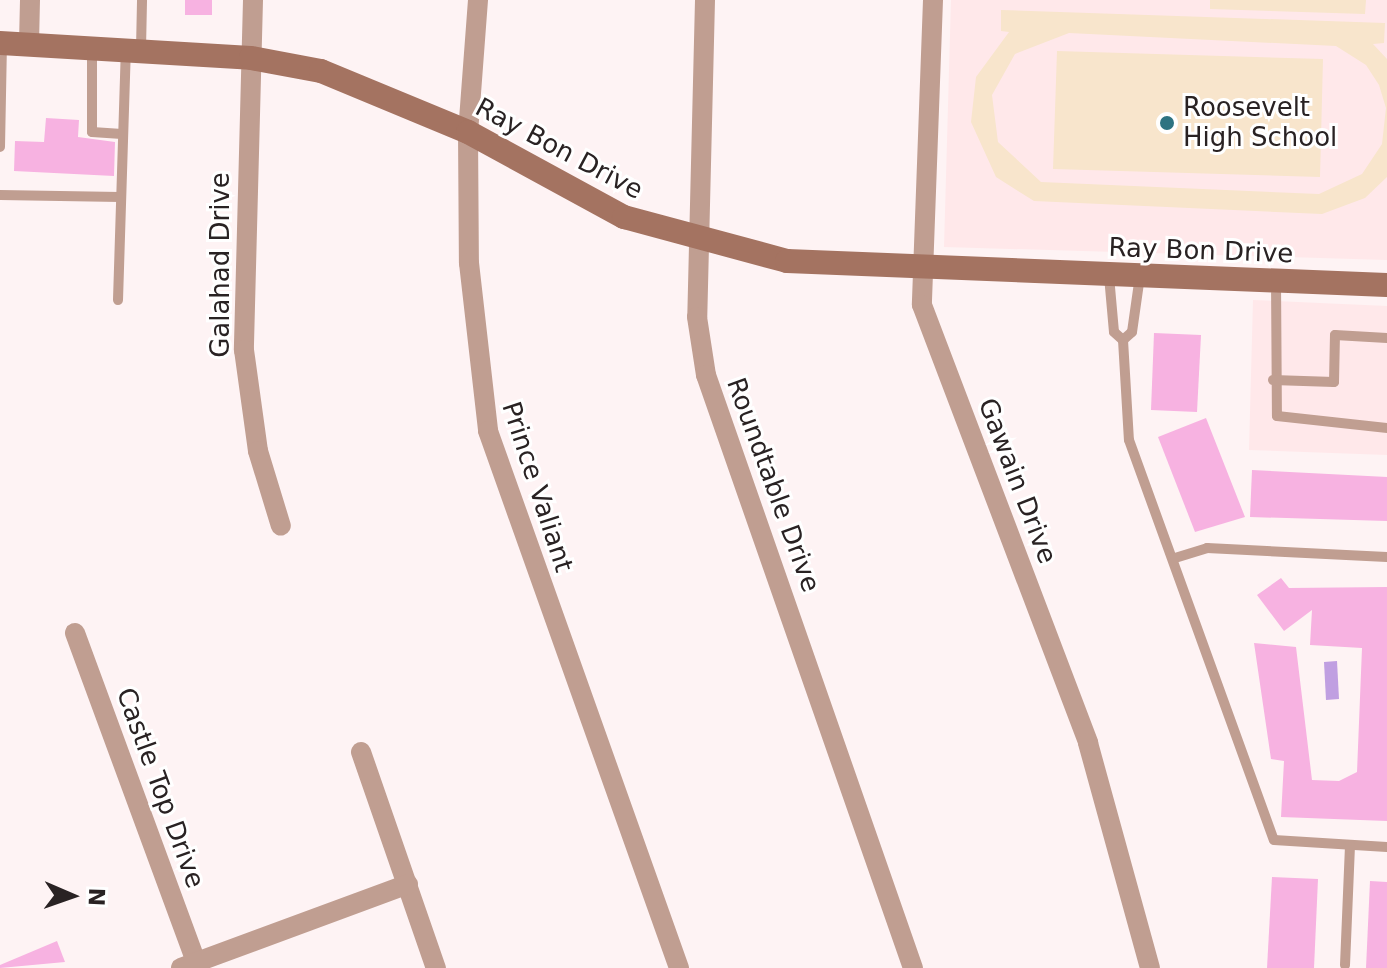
<!DOCTYPE html>
<style>
body{margin:0}
#map{position:relative;width:1387px;height:968px;overflow:hidden;background:#fef3f4;font-family:"DejaVu Sans",sans-serif}
div>[style]{position:absolute}
[style*='--x']{left:calc(var(--x)*1px);top:calc(var(--y)*1px);width:calc(var(--w)*1px);rotate:calc(var(--a)*1deg)}
.built>*{inset:0;background:#ffe8ea}
.green>*{inset:0;background:#f8e5cc}
.water>*{inset:0;background:#c09fe1}
.building>*{inset:0;background:#f7b2e1}
.lane>*{height:10px;margin:-5px;padding:0 5px;transform-origin:5px;border-radius:5px;background:#c09e91}
.street>*{height:20px;margin:-10px;padding:0 10px;transform-origin:10px;border-radius:10px;background:#c09e91}
.secondary>*{height:24px;margin:-12px;padding:0 12px;transform-origin:12px;border-radius:12px;background:#a47361}
.dots>*{width:22px;height:22px;translate:-50% -50%;box-sizing:border-box;border:4px solid #fff;border-radius:50%}
span{translate:-50% -50%;white-space:nowrap;text-align:center;line-height:1.15;-webkit-text-stroke:6px #fff;paint-order:stroke}
.poi-label{font-size:26px;color:#292223}
.left{translate:0 -50%;text-align:left}
.street-label{font-size:26px;color:#292223}
.north{position:absolute;left:32px;top:856px;width:80px;height:80px;-webkit-text-stroke:6px #fff;paint-order:stroke;rotate:92deg;font-size:22px;font-weight:700;line-height:32px;text-align:center;color:#292223}
.north::after{content:'';display:block;margin:auto;width:28px;height:36px;background:#292223;clip-path:polygon(50% 0,100% 100%,50% 72%,0 100%)}
</style>
<div id="map">
<div class="built">
<div style="clip-path:polygon(951px 0,1387px 0,1387px 260px,944px 247px)"></div>
<div style="clip-path:polygon(1253px 300px,1387px 306px,1387px 455px,1249px 450px)"></div>
</div>
<div class="green">
<div style="clip-path:polygon(1210px 0,1366px 0,1365px 14px,1210px 9px)"></div>
<div style="clip-path:polygon(evenodd,1001px 10px,1385px 23px,1384px 43px,1373px 44px,1387px 59px,1387px 177px,1365px 198px,1322px 214px,1034px 201px,996px 177px,971px 122px,976px 77px,1009px 32px,1001px 31px,1001px 10px,1069px 33px,1336px 46px,1366px 65px,1379px 85px,1386px 108px,1382px 144px,1362px 174px,1319px 194px,1041px 182px,998px 142px,992px 95px,1015px 54px,1069px 33px)"></div>
<div style="clip-path:polygon(1057px 51px,1323px 59px,1320px 177px,1053px 169px)"></div>
</div>
<div class="water">
<div style="clip-path:polygon(1337px 661px,1339px 699px,1326px 700px,1324px 662px)"></div>
</div>
<div class="building">
<div style="clip-path:polygon(185px 0,212px 0,212px 15px,185px 15px)"></div>
<div style="clip-path:polygon(46px 118px,79px 120px,78px 137px,115px 142px,114px 176px,14px 171px,15px 141px,44px 142px)"></div>
<div style="clip-path:polygon(1154px 333px,1201px 335px,1197px 412px,1151px 410px)"></div>
<div style="clip-path:polygon(1206px 418px,1245px 517px,1195px 532px,1158px 437px)"></div>
<div style="clip-path:polygon(1252px 470px,1387px 477px,1387px 521px,1250px 517px)"></div>
<div style="clip-path:polygon(1281px 578px,1289px 588px,1387px 587px,1387px 821px,1281px 817px,1284px 761px,1271px 759px,1254px 643px,1296px 647px,1312px 780px,1339px 781px,1357px 772px,1362px 648px,1310px 645px,1312px 610px,1284px 631px,1257px 595px)"></div>
<div style="clip-path:polygon(1272px 877px,1318px 879px,1314px 968px,1267px 968px)"></div>
<div style="clip-path:polygon(1370px 881px,1387px 882px,1387px 968px,1366px 968px)"></div>
<div style="clip-path:polygon(57px 941px,65px 962px,0 968px,0 965px)"></div>
</div>
<div class="lane">
<div style="--x:92;--y:48;--w:84;--a:90"></div>
<div style="--x:92;--y:132;--w:30;--a:4"></div>
<div style="--x:141;--y:49;--w:49;--a:-88.8"></div>
<div style="--x:0;--y:147;--w:104;--a:-88.9"></div>
<div style="--x:0;--y:195;--w:120;--a:1"></div>
<div style="--x:1109;--y:276;--w:56;--a:84.9"></div>
<div style="--x:1114;--y:332;--w:12;--a:42"></div>
<div style="--x:1123;--y:340;--w:100;--a:86.6"></div>
<div style="--x:1129;--y:440;--w:425;--a:70.1"></div>
<div style="--x:1274;--y:840;--w:113;--a:3.5"></div>
<div style="--x:1276;--y:281;--w:135;--a:89.6"></div>
<div style="--x:1277;--y:416;--w:111;--a:6.2"></div>
<div style="--x:118;--y:300;--w:250;--a:-88.2"></div>
<div style="--x:1123;--y:340;--w:12;--a:-42"></div>
<div style="--x:1132;--y:332;--w:57;--a:-81.9"></div>
<div style="--x:1273;--y:380;--w:61;--a:1.9"></div>
<div style="--x:1334;--y:382;--w:47;--a:-88.8"></div>
<div style="--x:1335;--y:335;--w:52;--a:3.3"></div>
<div style="--x:1175;--y:558;--w:34;--a:-17"></div>
<div style="--x:1207;--y:548;--w:180;--a:2.9"></div>
<div style="--x:1345;--y:965;--w:120;--a:-87.6"></div>
</div>
<div class="street">
<div style="--x:253;--y:0;--w:350;--a:91.5"></div>
<div style="--x:244;--y:350;--w:102;--a:82.1"></div>
<div style="--x:258;--y:451;--w:78;--a:73"></div>
<div style="--x:478;--y:0;--w:132;--a:94.3"></div>
<div style="--x:468;--y:132;--w:131;--a:89.6"></div>
<div style="--x:469;--y:263;--w:169;--a:83.5"></div>
<div style="--x:488;--y:431;--w:570;--a:70.42"></div>
<div style="--x:705;--y:0;--w:317;--a:91.4"></div>
<div style="--x:697;--y:317;--w:59;--a:81.2"></div>
<div style="--x:706;--y:375;--w:628;--a:70.76"></div>
<div style="--x:933;--y:0;--w:305;--a:92.1"></div>
<div style="--x:922;--y:305;--w:468;--a:69.2"></div>
<div style="--x:1088;--y:743;--w:233;--a:74.6"></div>
<div style="--x:29;--y:44;--w:44;--a:-88.7"></div>
<div style="--x:75;--y:633;--w:351;--a:69.8"></div>
<div style="--x:361;--y:752;--w:229;--a:70.9"></div>
<div style="--x:181;--y:968;--w:242;--a:-20.3"></div>
</div>
<div class="secondary">
<div style="--x:0;--y:43;--w:251;--a:3.4"></div>
<div style="--x:251;--y:58;--w:71;--a:10.5"></div>
<div style="--x:321;--y:71;--w:159;--a:22.5"></div>
<div style="--x:468;--y:132;--w:178;--a:28.6"></div>
<div style="--x:624;--y:217;--w:169;--a:15.1"></div>
<div style="--x:787;--y:261;--w:600;--a:2.29"></div>
</div>
<div class="dots">
<div style="left:1167px;top:123px;background:#2e7381"></div>
</div>
<div class="poi-label">
<span class="left" style="left:1183px;top:123px">Roosevelt<br>High School</span>
</div>
<div class="street-label">
<span style="left:559px;top:149px;rotate:28deg">Ray Bon Drive</span>
<span style="left:1201px;top:251px;rotate:2deg">Ray Bon Drive</span>
<span style="left:221px;top:265px;rotate:-90deg">Galahad Drive</span>
<span style="left:1017px;top:481px;rotate:69deg">Gawain Drive</span>
<span style="left:773px;top:485px;rotate:70deg">Roundtable Drive</span>
<span style="left:537px;top:487px;rotate:72deg">Prince Valiant</span>
<span style="left:160px;top:788px;rotate:70deg">Castle Top Drive</span>
</div>
<div class="north">N</div>
</div>
